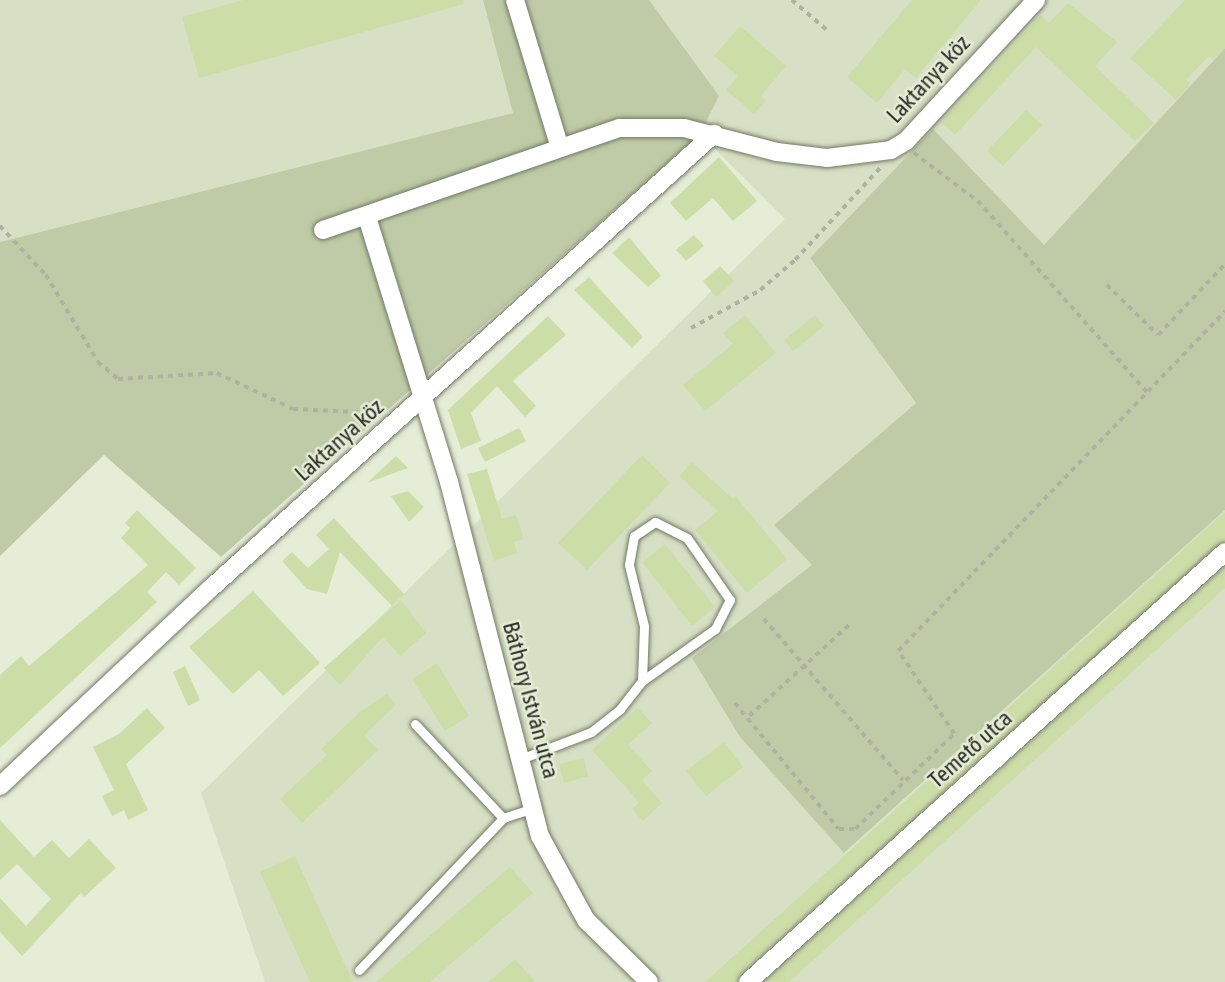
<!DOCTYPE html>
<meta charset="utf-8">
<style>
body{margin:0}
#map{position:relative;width:1225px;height:982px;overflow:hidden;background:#e5edd7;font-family:"Asap Condensed",sans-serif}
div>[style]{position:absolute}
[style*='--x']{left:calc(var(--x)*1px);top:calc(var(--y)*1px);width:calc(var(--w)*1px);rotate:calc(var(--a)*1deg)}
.built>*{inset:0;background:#d7e0c4}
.green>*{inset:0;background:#bfcba6}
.building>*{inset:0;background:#ccdda8}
.path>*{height:3.5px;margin-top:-1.75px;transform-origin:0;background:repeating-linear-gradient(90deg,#adb3a1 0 5px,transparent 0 10px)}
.roads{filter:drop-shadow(0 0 2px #737966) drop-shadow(0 0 2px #737966)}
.lane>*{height:9px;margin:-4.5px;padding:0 4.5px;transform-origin:4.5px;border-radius:4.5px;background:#fff}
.street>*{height:18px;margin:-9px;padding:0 9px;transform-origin:9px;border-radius:9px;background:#fff}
span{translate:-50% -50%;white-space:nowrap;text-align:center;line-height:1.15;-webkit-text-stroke:5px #e5edd7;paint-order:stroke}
.street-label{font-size:23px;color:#2e3028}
</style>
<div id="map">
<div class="built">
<div style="clip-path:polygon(0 0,483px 0,514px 113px,0 242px)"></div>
<div style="clip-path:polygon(649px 0,1225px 0,1225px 48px,1044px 245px,810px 259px,916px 403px,774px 525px,812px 565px,845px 853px,1225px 510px,1225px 982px,265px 982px,201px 793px,785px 219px,700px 134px)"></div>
</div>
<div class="green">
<div style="clip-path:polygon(483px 0,649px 0,719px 96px,700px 134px,221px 557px,104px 455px,0 556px,0 242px,513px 113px)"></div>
<div style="clip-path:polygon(1225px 48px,1225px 510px,844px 853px,740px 737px,692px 658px,812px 565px,774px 525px,916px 403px,810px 258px,933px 129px,1044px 245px)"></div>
</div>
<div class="building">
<div style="clip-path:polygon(243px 0,463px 0,464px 4px,199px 78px,182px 17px)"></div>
<div style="clip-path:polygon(912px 0,981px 0,916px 78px,905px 69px,877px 103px,847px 77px)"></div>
<div style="clip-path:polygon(1185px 0,1225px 0,1225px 48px,1213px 60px,1209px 56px,1186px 80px,1191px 84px,1176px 100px,1130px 58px)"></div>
<div style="clip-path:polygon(1068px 3px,1117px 42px,1095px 66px,1154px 123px,1135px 141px,1036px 47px,955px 135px,941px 122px,1041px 15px,1049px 23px)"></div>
<div style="clip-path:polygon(740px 26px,786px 66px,761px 96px,766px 100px,754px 114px,726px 90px,738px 76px,714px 56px)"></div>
<div style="clip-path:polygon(1026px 110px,1042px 125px,1003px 166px,987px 151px)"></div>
<div style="clip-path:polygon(719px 157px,757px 201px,733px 221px,713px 198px,686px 221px,670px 203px)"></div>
<div style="clip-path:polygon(694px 235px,704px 246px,686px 261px,676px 250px)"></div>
<div style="clip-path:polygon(629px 237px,661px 276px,648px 287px,612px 253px)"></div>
<div style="clip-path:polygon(720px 266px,734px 281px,716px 297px,703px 281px)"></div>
<div style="clip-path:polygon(589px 277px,643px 337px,632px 348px,574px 290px)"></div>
<div style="clip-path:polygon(745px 315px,776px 353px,705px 411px,683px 385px,733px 344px,723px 333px)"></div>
<div style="clip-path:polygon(815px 315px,824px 326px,793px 351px,784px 340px)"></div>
<div style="clip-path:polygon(548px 316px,566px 335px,513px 381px,536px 406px,525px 417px,497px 386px,471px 413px,481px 441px,461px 449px,448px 410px)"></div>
<div style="clip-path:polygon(519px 428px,526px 441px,485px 462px,478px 448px)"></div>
<div style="clip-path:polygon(642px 455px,670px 483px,587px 570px,558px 543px)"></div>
<div style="clip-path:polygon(396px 456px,408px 468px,367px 483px)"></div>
<div style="clip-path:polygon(692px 462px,733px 499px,736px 497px,787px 559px,747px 593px,695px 530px,718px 511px,679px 476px)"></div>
<div style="clip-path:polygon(487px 469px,502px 519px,516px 515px,524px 539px,514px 542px,517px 553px,494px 561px,467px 474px)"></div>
<div style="clip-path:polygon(408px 491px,424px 507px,409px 522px,391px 496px)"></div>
<div style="clip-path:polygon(137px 510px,196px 568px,179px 585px,166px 572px,147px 592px,157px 602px,0 748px,0 675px,21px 656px,29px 666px,148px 565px,121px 538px,130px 528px,125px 523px)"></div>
<div style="clip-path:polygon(1225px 512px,1225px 541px,740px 974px,737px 982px,705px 982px)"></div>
<div style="clip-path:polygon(334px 518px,404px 594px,392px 606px,340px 552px,327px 594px,307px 589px,282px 561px,292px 552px,308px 568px,329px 549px,316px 535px)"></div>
<div style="clip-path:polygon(665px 544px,715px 607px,692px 626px,642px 562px)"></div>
<div style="clip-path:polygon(1225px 567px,1225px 588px,789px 982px,765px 982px)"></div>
<div style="clip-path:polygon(253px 591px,320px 663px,283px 696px,259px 670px,233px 694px,189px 647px)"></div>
<div style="clip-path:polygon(401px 600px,426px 633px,400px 656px,383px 637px,340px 685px,324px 668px)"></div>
<div style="clip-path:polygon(437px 663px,469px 716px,445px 731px,412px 679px)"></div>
<div style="clip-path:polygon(185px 666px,200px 700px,188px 706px,173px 672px)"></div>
<div style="clip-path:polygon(387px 694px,396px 705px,364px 735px,378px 750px,302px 823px,280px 799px,327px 755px,321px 749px,361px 711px)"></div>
<div style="clip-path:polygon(147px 708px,165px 728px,126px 764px,148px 810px,128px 820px,124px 810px,112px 816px,102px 796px,114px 790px,93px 747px,119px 734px)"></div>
<div style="clip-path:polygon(638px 708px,652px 723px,628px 745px,652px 771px,642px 780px,662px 803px,643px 821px,632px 809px,639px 802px,592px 750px)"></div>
<div style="clip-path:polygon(724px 742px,743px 767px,706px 796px,686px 771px)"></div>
<div style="clip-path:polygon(584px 758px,588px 776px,564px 783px,559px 764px)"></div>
<div style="clip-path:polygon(0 820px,34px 857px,52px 840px,69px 858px,89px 839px,116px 868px,84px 897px,81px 893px,22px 956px,0 932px,0 898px,26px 926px,51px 899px,17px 864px,0 880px)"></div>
<div style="clip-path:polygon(295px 856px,353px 982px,310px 982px,260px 872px)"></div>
<div style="clip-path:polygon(510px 867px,533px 893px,430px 982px,376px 982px)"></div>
<div style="clip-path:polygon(515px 959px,535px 982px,488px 982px)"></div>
</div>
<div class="path">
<div style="--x:792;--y:0;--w:46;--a:40.6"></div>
<div style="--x:914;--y:153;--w:80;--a:36.9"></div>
<div style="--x:978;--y:201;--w:255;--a:48.5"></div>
<div style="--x:0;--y:226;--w:67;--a:46.8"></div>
<div style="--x:46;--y:275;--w:101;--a:59.1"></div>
<div style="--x:98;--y:362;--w:26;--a:40"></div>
<div style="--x:118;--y:379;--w:99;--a:-3.5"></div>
<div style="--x:217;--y:373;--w:84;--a:25.3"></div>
<div style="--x:293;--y:409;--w:84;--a:2.7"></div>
<div style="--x:1107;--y:285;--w:71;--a:44.4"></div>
<div style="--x:1158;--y:335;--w:98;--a:-46.7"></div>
<div style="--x:691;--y:328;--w:79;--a:-28.8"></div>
<div style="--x:760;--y:290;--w:46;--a:-40.6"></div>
<div style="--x:795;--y:260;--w:125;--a:-47.3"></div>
<div style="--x:764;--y:619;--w:213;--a:49.2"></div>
<div style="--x:735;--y:703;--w:163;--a:50.5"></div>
<div style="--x:839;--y:829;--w:16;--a:0"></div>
<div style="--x:855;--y:829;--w:137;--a:-43.8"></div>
<div style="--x:954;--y:734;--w:100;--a:-124"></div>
<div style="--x:898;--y:651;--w:472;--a:-46.1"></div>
<div style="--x:749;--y:716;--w:135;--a:-42.3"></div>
</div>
<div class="roads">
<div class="lane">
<div style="--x:415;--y:724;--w:129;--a:46.9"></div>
<div style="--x:523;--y:758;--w:73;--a:-20.9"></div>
<div style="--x:591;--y:732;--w:37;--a:-38"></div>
<div style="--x:620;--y:709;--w:36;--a:-52"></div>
<div style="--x:642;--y:681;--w:90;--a:-35.5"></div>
<div style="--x:715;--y:629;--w:33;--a:-63"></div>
<div style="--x:730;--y:600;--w:75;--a:-124.7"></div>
<div style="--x:687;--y:538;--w:36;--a:-153"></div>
<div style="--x:655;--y:522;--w:25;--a:146"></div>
<div style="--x:634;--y:536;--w:29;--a:100"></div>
<div style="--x:629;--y:565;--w:63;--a:76.2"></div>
<div style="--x:644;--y:626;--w:55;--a:92.1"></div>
<div style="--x:359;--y:970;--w:209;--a:-46.5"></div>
<div style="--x:503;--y:818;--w:33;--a:-18"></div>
</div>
<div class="street">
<div style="--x:515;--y:0;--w:152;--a:73.1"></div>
<div style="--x:367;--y:217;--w:277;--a:72.8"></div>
<div style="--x:449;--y:482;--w:366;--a:75.6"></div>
<div style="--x:540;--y:836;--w:96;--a:61.3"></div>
<div style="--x:586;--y:920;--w:88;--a:44.5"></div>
<div style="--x:323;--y:230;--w:314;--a:-19"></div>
<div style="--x:620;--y:128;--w:64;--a:0"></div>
<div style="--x:684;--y:128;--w:96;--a:14.5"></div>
<div style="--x:777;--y:152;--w:50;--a:6.8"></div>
<div style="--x:827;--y:158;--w:64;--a:-7.1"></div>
<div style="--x:891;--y:150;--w:17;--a:-31"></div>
<div style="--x:906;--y:141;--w:192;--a:-47.3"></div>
<div style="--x:0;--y:786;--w:289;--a:-43.2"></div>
<div style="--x:211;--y:588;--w:678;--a:-42.07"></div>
<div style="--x:748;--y:982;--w:642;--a:-42.03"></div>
</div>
</div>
<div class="street-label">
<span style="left:928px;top:79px;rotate:-47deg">Laktanya köz</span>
<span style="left:339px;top:440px;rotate:-42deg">Laktanya köz</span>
<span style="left:531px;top:700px;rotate:75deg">Báthory István utca</span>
<span style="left:970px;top:749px;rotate:-42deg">Temető utca</span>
</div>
</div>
